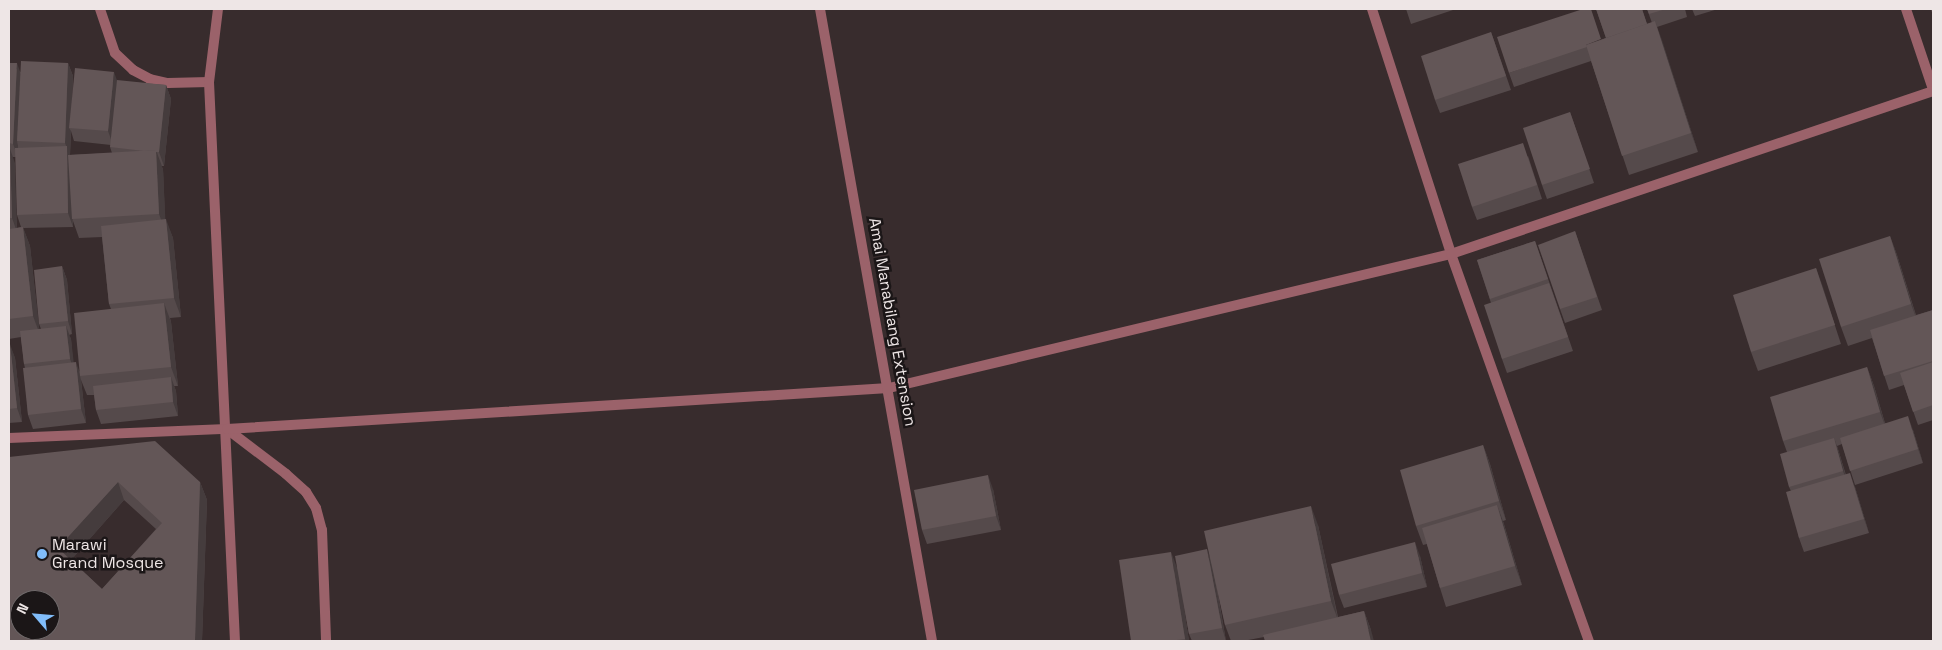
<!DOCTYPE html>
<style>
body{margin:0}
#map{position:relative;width:1942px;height:650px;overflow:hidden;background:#382c2d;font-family:"Space Grotesk",sans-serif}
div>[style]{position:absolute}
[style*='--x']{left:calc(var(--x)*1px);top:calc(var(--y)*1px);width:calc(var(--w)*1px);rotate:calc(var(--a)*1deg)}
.service>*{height:10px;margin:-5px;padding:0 5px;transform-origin:5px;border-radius:5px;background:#9b626a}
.minor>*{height:10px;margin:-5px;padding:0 5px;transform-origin:5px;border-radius:5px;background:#9b626a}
.tertiary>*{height:10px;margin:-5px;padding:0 5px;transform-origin:5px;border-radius:5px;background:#9b626a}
.wall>*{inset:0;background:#554a4b}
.shaded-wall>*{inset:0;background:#453c3d}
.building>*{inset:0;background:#635657}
.dots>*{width:14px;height:14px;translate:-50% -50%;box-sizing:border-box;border:2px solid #1b1617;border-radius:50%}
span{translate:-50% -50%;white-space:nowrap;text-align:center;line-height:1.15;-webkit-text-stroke:5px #1b1617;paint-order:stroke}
.street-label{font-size:16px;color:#eee6e6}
.poi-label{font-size:16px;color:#eee6e6}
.left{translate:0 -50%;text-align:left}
.frame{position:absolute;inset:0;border:10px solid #eee6e6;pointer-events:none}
.north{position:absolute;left:10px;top:590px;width:50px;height:50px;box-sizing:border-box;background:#1b1617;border:1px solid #6f696a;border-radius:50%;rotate:297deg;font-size:14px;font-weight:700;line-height:20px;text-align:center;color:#eee6e6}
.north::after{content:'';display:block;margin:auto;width:18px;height:22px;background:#81bdfa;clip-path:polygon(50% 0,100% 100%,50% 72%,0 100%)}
</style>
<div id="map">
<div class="service">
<div style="--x:100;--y:9;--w:46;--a:71.2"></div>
<div style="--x:115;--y:53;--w:25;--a:43"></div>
<div style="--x:133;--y:70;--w:19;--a:28"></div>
<div style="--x:150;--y:79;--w:18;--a:13"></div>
<div style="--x:168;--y:83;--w:41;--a:-1.4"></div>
<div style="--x:227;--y:429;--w:74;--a:37.3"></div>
<div style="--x:286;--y:474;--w:27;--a:42"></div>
<div style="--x:306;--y:492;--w:19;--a:58"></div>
<div style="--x:316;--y:508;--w:23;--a:75"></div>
<div style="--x:322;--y:530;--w:111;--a:87.9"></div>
</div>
<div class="minor">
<div style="--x:218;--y:9;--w:74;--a:97"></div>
<div style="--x:209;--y:82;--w:560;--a:87.34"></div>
<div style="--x:1372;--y:9;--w:257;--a:72.1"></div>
<div style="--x:1451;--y:254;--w:411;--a:70.4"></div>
<div style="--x:1906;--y:9;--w:84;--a:71.4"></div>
<div style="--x:9;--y:438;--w:218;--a:-2.4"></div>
<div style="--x:227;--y:429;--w:663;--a:-3.54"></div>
<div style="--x:889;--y:388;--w:578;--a:-13.41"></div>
<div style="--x:1451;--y:254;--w:509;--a:-18.68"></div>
</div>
<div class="tertiary">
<div style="--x:820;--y:9;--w:642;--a:79.95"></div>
</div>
<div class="wall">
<div style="clip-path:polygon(1406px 9px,1456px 9px,1411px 24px)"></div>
<div style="clip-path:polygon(1596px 9px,1642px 9px,1647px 24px,1652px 23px,1647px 9px,1685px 9px,1687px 17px,1657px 27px,1698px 152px,1629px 175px,1591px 61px,1514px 87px,1509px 73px,1606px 38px)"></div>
<div style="clip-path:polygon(1692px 9px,1718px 9px,1695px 16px)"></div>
<div style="clip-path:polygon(1491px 32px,1511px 90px,1440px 113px,1435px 100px)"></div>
<div style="clip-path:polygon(evenodd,9px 63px,20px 72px,68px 63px,73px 76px,72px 102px,117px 81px,166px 85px,171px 99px,164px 166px,161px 166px,163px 169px,165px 219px,173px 238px,181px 317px,170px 318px,171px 322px,178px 386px,174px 386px,176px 391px,178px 416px,101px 424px,96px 410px,94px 395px,87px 395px,81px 380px,86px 423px,33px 429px,28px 415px,25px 368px,24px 364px,21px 337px,9px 339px,9px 63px,71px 131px,74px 141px,111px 145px,110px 147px,112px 153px,70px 155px,71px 131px,9px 63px,13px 157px,16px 157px,17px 215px,21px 227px,17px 228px,13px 157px,9px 63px,73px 221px,79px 238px,102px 237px,109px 304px,111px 309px,80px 372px,73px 362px,71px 339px,69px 335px,72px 334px,67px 280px,62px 266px,39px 324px,41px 329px,39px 329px,30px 246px,23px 228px,73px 227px,73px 221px)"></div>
<div style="clip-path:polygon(1570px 112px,1594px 183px,1547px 199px,1542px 185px)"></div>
<div style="clip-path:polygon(1528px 156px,1542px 199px,1477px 220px,1472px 207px)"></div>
<div style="clip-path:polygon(1575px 231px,1602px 310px,1565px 323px,1560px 309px)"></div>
<div style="clip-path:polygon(1890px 236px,1897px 255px,1916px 315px,1933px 310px,1933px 420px,1918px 425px,1904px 385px,1889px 390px,1872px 338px,1848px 346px,1841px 327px)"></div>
<div style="clip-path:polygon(1535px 241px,1573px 351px,1507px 373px,1502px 359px,1491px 303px,1477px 260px)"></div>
<div style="clip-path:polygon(1816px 268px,1841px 344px,1758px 371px,1751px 352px)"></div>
<div style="clip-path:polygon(9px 344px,15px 358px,22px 422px,9px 423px)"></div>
<div style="clip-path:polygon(1867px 367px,1874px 386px,1885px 423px,1913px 430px,1923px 463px,1855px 485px,1842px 444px,1837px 446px,1846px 475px,1855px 487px,1869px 533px,1804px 552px,1799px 538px,1791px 491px,1789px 487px,1787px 452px,1783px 441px)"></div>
<div style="clip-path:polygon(1483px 445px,1490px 464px,1506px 520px,1503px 521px,1522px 585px,1446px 607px,1440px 588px,1427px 544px,1423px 545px,1416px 526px)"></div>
<div style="clip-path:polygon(evenodd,9px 457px,200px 482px,207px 500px,202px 641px,9px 641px,9px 457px,124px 500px,156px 529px,102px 589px,71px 560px,124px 500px)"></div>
<div style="clip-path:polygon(993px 489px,1001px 530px,927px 544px,922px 530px)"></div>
<div style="clip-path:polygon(1318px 525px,1338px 617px,1364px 611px,1371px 630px,1264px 637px,1243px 641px,1231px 641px,1225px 625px,1216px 582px,1226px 641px,1192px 641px,1189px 634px,1181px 590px,1189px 641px,1131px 641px,1177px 567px,1210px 558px)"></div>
<div style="clip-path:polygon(1420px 556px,1427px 587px,1344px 608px,1339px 595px)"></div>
</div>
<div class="shaded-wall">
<div style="clip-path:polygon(1655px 21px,1662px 40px,1698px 152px,1691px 133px)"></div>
<div style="clip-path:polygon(17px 63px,22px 77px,17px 141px,18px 146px,18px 157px,13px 144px)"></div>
<div style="clip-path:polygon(68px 63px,73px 76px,71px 128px,69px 128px,71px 131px,70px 155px,73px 227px,68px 213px,67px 148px,65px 143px)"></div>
<div style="clip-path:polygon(114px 72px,119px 86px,113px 145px,108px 131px)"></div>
<div style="clip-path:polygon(166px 85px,171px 99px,164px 166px,159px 152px)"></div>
<div style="clip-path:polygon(10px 149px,15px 163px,17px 232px,12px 218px)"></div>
<div style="clip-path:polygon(156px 150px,163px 169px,166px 233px,159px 214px)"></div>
<div style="clip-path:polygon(166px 219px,173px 238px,181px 317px,174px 298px)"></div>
<div style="clip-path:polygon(23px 227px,30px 246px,40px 335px,33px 316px)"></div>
<div style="clip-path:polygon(1890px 236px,1897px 255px,1918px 323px,1911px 304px)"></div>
<div style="clip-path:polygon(62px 266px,67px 280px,72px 334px,68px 321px)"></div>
<div style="clip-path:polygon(1816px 268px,1823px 287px,1841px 344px,1835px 325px)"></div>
<div style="clip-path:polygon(164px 303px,171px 322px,178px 386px,171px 367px)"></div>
<div style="clip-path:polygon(66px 326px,71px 339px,75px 373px,70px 359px)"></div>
<div style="clip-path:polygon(10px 344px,15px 358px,22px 422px,17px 408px)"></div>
<div style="clip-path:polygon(76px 362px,81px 376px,80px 376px,81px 380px,86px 423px,81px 409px)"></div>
<div style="clip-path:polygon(1867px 367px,1874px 386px,1887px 431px,1880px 412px)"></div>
<div style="clip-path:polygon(171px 377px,176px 391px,178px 416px,173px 402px)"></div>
<div style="clip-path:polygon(1908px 416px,1913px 430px,1923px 463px,1918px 449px)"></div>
<div style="clip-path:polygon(1834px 438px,1839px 452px,1848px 484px,1843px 471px)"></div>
<div style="clip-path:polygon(1483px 445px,1490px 464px,1506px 520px,1499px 501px)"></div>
<div style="clip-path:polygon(1850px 473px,1855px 487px,1869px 533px,1864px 519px)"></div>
<div style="clip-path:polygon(988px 475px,993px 489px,1001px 530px,996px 516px)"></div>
<div style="clip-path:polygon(118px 482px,124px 500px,65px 567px,58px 548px)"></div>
<div style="clip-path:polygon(200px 482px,207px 500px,202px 641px,195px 641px)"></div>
<div style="clip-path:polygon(1497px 505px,1504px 524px,1522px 585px,1515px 566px)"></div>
<div style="clip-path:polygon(1311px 506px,1318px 525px,1338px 620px,1331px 601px)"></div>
<div style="clip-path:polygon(1415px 542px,1420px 556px,1427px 587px,1422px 573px)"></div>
<div style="clip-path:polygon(1207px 549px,1212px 563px,1226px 641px,1222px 628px)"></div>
<div style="clip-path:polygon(1171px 552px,1178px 570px,1189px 641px,1186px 641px,1185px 639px)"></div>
<div style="clip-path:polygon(1364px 611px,1371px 630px,1374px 641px,1371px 641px)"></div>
</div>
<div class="building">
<div style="clip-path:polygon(1583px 9px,1591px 9px,1601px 39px,1586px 45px,1587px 47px,1509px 73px,1497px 37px)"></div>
<div style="clip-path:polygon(1596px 9px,1642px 9px,1647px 24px,1606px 38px)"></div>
<div style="clip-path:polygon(1647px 9px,1666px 9px,1649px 14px)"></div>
<div style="clip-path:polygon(1931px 9px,1933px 9px,1933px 16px)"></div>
<div style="clip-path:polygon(1655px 21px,1691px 133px,1622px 156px,1586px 45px)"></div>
<div style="clip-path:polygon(1491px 32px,1506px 76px,1435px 100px,1421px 56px)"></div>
<div style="clip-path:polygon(21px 61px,68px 63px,65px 143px,17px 141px)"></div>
<div style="clip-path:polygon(9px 63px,17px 63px,13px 144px,9px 143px)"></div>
<div style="clip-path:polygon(75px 68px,114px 72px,108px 131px,69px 128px)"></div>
<div style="clip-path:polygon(117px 80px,166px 85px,159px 152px,156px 152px,156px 150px,144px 151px,110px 147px)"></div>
<div style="clip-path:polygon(1570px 112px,1590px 169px,1542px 185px,1523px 128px)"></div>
<div style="clip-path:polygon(1523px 143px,1537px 185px,1472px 207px,1458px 164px)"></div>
<div style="clip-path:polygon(67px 146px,68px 213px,17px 215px,15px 148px)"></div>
<div style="clip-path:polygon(9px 149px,10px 149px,12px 218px,9px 218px)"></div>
<div style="clip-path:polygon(156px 150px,159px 214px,72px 219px,68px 155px)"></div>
<div style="clip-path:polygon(166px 219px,174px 298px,109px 304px,101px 226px)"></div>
<div style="clip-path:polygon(23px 227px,33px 316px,9px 319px,9px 229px)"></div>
<div style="clip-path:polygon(1575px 231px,1597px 297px,1560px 309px,1538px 245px)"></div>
<div style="clip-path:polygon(1890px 236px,1911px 304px,1841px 327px,1819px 259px)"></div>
<div style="clip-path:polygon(1535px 241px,1548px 279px,1490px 299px,1477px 260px)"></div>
<div style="clip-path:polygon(62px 266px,68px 321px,39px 324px,34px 270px)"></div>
<div style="clip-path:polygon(1816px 268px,1835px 325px,1751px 352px,1733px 295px)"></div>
<div style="clip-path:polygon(1549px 283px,1568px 337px,1502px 359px,1484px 305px)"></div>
<div style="clip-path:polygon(164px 303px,171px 367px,80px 376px,74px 313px)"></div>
<div style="clip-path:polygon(1933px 310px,1933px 361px,1884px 376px,1870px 330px)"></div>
<div style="clip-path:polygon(66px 326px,70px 359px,24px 364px,20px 331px)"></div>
<div style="clip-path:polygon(9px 344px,10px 344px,17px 408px,9px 409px)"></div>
<div style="clip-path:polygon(76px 362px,81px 409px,28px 415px,23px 368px)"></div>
<div style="clip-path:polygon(1933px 362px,1933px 405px,1913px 412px,1900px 373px)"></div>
<div style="clip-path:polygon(1867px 367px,1880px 412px,1783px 441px,1770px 397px)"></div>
<div style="clip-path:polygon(171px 377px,173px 402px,96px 410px,93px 386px)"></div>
<div style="clip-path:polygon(1908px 416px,1918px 449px,1850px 471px,1840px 438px)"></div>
<div style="clip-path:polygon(1834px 438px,1843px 471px,1789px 487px,1780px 454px)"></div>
<div style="clip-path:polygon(evenodd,155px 441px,200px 482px,195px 641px,9px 641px,9px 457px,155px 441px,118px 482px,162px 523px,102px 589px,58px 548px,118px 482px,155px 441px,20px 600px,50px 600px,50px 630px,20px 630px,20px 600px)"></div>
<div style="clip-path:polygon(1483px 445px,1499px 501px,1416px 526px,1400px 470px)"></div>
<div style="clip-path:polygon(1850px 473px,1864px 519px,1799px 538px,1786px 492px)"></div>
<div style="clip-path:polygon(988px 475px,996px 516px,922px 530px,914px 490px)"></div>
<div style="clip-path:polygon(1497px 505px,1515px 566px,1440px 588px,1422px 528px)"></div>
<div style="clip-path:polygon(1311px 506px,1331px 601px,1225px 625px,1204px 531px)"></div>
<div style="clip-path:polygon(1415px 542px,1422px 573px,1339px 595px,1331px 564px)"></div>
<div style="clip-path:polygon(1207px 549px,1222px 628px,1189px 634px,1175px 556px)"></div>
<div style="clip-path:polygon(1171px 552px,1185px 639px,1169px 641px,1131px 641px,1119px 560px)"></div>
<div style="clip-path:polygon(1364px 611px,1371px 641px,1265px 641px,1263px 635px)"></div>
</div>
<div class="dots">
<div style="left:42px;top:554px;background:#81bdfa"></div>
</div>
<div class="street-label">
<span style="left:892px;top:322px;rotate:80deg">Amai Manabilang Extension</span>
</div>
<div class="poi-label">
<span class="left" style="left:52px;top:554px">Marawi<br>Grand Mosque</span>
</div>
<div class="frame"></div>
<div class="north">N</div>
</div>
